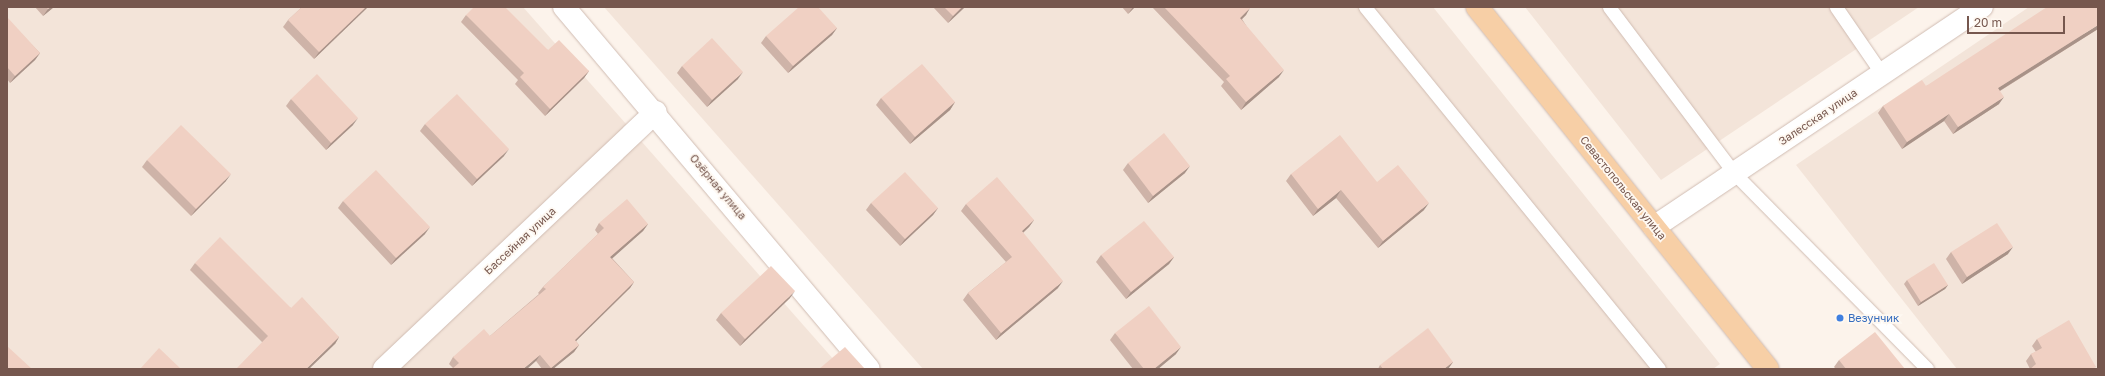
<!DOCTYPE html>
<meta charset="utf-8">
<style>
body{margin:0}
#map{position:relative;width:2105px;height:376px;overflow:hidden;background:#fcf3eb;font-family:"Golos Text",sans-serif}
div>[style]{position:absolute}
[style*='--x']{left:calc(var(--x)*1px);top:calc(var(--y)*1px);width:calc(var(--w)*1px);rotate:calc(var(--a)*1deg)}
.residential>*{inset:0;background:#f3e4d9}
.roads{filter:drop-shadow(0 0 1px #d0bcb2) drop-shadow(0 0 1px #d0bcb2)}
.service>*{height:13px;margin:-6.5px;padding:0 6.5px;transform-origin:6.5px;border-radius:6.5px;background:#fff}
.minor>*{height:22px;margin:-11px;padding:0 11px;transform-origin:11px;border-radius:11px;background:#fff}
.secondary>*{height:22px;margin:-11px;padding:0 11px;transform-origin:11px;border-radius:11px;background:#fff}
.primary>*{height:22px;margin:-11px;padding:0 11px;transform-origin:11px;border-radius:11px;background:#f7cfa6}
.wall>*{inset:0;background:#ceb3a8}
.shaded-wall>*{inset:0;background:#a89288}
.building>*{inset:0;background:#f0d0c3}
.dots>*{width:11px;height:11px;translate:-50% -50%;box-sizing:border-box;border:2px solid #fef8f1;border-radius:50%}
span{translate:-50% -50%;white-space:nowrap;text-align:center;line-height:1.15;-webkit-text-stroke:3.5px #fef8f1;paint-order:stroke}
.street-label{font-size:11px;color:#76574e}
.shop-label{font-size:11px;color:#366cbe}
.left{translate:0 -50%;text-align:left}
.frame{position:absolute;inset:0;border:8px solid #76574e;pointer-events:none}
.scale{position:absolute;left:1967px;top:16px;width:98px;height:18px;box-sizing:border-box;border:2px solid #76574e;border-top:0;padding-left:5px;font-size:12px;line-height:14px;white-space:nowrap;color:#76574e;-webkit-text-stroke:3px #fef8f1;paint-order:stroke}
</style>
<div id="map">
<div class="residential">
<div style="clip-path:polygon(7px 7px,523px 7px,842px 369px,7px 369px)"></div>
<div style="clip-path:polygon(604px 7px,1433px 7px,1720px 364px,1713px 369px,923px 369px)"></div>
<div style="clip-path:polygon(1525px 7px,1919px 7px,1661px 180px)"></div>
<div style="clip-path:polygon(2029px 7px,2098px 7px,2098px 369px,1957px 369px,1796px 165px)"></div>
</div>
<div class="roads">
<div class="service">
<div style="--x:1365;--y:7;--w:466;--a:50.9"></div>
<div style="--x:1609;--y:7;--w:208;--a:53"></div>
<div style="--x:1734;--y:173;--w:275;--a:45.4"></div>
<div style="--x:1836;--y:7;--w:81;--a:55.5"></div>
</div>
<div class="minor">
<div style="--x:564;--y:7;--w:473;--a:49.9"></div>
<div style="--x:384;--y:369;--w:374;--a:-43.4"></div>
</div>
<div class="secondary">
<div style="--x:1654;--y:227;--w:395;--a:-33.9"></div>
</div>
<div class="primary">
<div style="--x:1477;--y:7;--w:464;--a:51.2"></div>
</div>
</div>
<div class="wall">
<div style="clip-path:polygon(35px 7px,54px 7px,43px 16px)"></div>
<div style="clip-path:polygon(302px 7px,368px 7px,314px 59px,283px 27px,288px 20px)"></div>
<div style="clip-path:polygon(933px 7px,965px 7px,948px 23px)"></div>
<div style="clip-path:polygon(1122px 7px,1135px 7px,1128px 14px)"></div>
<div style="clip-path:polygon(1152px 7px,1249px 7px,1246px 15px,1242px 19px,1279px 77px,1241px 110px,1221px 86px,1224px 82px)"></div>
<div style="clip-path:polygon(466px 15px,548px 50px,589px 71px,584px 78px,545px 116px,515px 84px,518px 80px,461px 22px)"></div>
<div style="clip-path:polygon(7px 19px,40px 53px,35px 60px,10px 83px,7px 79px)"></div>
<div style="clip-path:polygon(837px 28px,832px 35px,788px 73px,761px 43px,766px 36px)"></div>
<div style="clip-path:polygon(2098px 29px,2000px 91px,1999px 104px,1953px 134px,1944px 121px,1902px 149px,1878px 113px,1883px 106px,1926px 86px)"></div>
<div style="clip-path:polygon(682px 66px,738px 79px,707px 107px,677px 73px)"></div>
<div style="clip-path:polygon(881px 98px,955px 102px,950px 110px,910px 144px,876px 105px)"></div>
<div style="clip-path:polygon(291px 99px,353px 125px,326px 150px,286px 106px)"></div>
<div style="clip-path:polygon(425px 124px,504px 156px,472px 186px,420px 131px)"></div>
<div style="clip-path:polygon(147px 160px,226px 181px,191px 216px,142px 167px)"></div>
<div style="clip-path:polygon(1128px 163px,1185px 173px,1148px 203px,1123px 170px)"></div>
<div style="clip-path:polygon(1291px 174px,1377px 182px,1424px 210px,1378px 248px,1336px 198px,1313px 216px,1286px 181px)"></div>
<div style="clip-path:polygon(343px 201px,425px 234px,391px 265px,338px 208px)"></div>
<div style="clip-path:polygon(871px 203px,938px 208px,933px 215px,900px 246px,866px 210px)"></div>
<div style="clip-path:polygon(966px 204px,1034px 220px,1029px 227px,1023px 233px,1058px 288px,996px 340px,963px 300px,968px 293px,1006px 262px,961px 211px)"></div>
<div style="clip-path:polygon(599px 223px,648px 224px,643px 231px,612px 258px,634px 282px,630px 288px,576px 341px,579px 345px,574px 352px,553px 369px,542px 369px,536px 361px,453px 368px,449px 364px,453px 357px,490px 336px,539px 294px,538px 293px,543px 287px,598px 234px,595px 230px)"></div>
<div style="clip-path:polygon(1951px 252px,2008px 254px,1962px 284px,1946px 259px)"></div>
<div style="clip-path:polygon(1101px 255px,1174px 257px,1169px 264px,1126px 299px,1096px 262px)"></div>
<div style="clip-path:polygon(195px 263px,291px 308px,339px 337px,335px 344px,262px 342px,190px 270px)"></div>
<div style="clip-path:polygon(1907px 280px,1948px 285px,1945px 289px,1918px 306px,1904px 284px)"></div>
<div style="clip-path:polygon(790px 298px,740px 346px,716px 320px,721px 313px)"></div>
<div style="clip-path:polygon(1115px 333px,1176px 354px,1158px 369px,1133px 369px,1110px 340px)"></div>
<div style="clip-path:polygon(2037px 339px,2096px 367px,2030px 369px,2026px 361px,2031px 354px,2036px 352px,2032px 346px)"></div>
<div style="clip-path:polygon(1839px 360px,1905px 369px,1836px 369px,1834px 367px)"></div>
<div style="clip-path:polygon(1453px 362px,1448px 369px,1378px 369px,1380px 365px)"></div>
</div>
<div class="shaded-wall">
<div style="clip-path:polygon(51px 7px,54px 7px,43px 16px,48px 9px)"></div>
<div style="clip-path:polygon(366px 7px,368px 7px,314px 59px,319px 52px)"></div>
<div style="clip-path:polygon(962px 7px,965px 7px,948px 23px,953px 16px)"></div>
<div style="clip-path:polygon(1133px 7px,1135px 7px,1128px 14px)"></div>
<div style="clip-path:polygon(1250px 8px,1246px 15px,1236px 25px,1240px 18px)"></div>
<div style="clip-path:polygon(2098px 25px,2098px 29px,1993px 95px,1998px 88px)"></div>
<div style="clip-path:polygon(837px 28px,832px 35px,788px 73px,793px 66px)"></div>
<div style="clip-path:polygon(40px 53px,35px 60px,10px 83px,15px 76px)"></div>
<div style="clip-path:polygon(1284px 70px,1279px 77px,1241px 110px,1246px 102px)"></div>
<div style="clip-path:polygon(589px 71px,584px 78px,545px 116px,550px 109px)"></div>
<div style="clip-path:polygon(743px 72px,738px 79px,707px 107px,712px 100px)"></div>
<div style="clip-path:polygon(2004px 97px,1999px 104px,1953px 134px,1958px 127px)"></div>
<div style="clip-path:polygon(955px 102px,950px 110px,910px 144px,915px 137px)"></div>
<div style="clip-path:polygon(1949px 114px,1944px 121px,1902px 149px,1907px 142px)"></div>
<div style="clip-path:polygon(358px 118px,353px 125px,326px 150px,331px 143px)"></div>
<div style="clip-path:polygon(509px 149px,504px 156px,472px 186px,477px 179px)"></div>
<div style="clip-path:polygon(1190px 166px,1185px 173px,1148px 203px,1153px 196px)"></div>
<div style="clip-path:polygon(231px 174px,226px 181px,191px 216px,196px 209px)"></div>
<div style="clip-path:polygon(1341px 190px,1336px 198px,1313px 216px,1318px 209px)"></div>
<div style="clip-path:polygon(1429px 203px,1424px 210px,1378px 248px,1383px 241px)"></div>
<div style="clip-path:polygon(938px 208px,933px 215px,900px 246px,905px 239px)"></div>
<div style="clip-path:polygon(1034px 220px,1029px 227px,1017px 238px,1022px 231px)"></div>
<div style="clip-path:polygon(648px 224px,643px 231px,606px 264px,610px 257px)"></div>
<div style="clip-path:polygon(430px 227px,425px 234px,391px 265px,396px 258px)"></div>
<div style="clip-path:polygon(2013px 247px,2008px 254px,1962px 284px,1967px 277px)"></div>
<div style="clip-path:polygon(1174px 257px,1169px 264px,1126px 299px,1131px 292px)"></div>
<div style="clip-path:polygon(1063px 281px,1058px 288px,996px 340px,1001px 333px)"></div>
<div style="clip-path:polygon(634px 282px,630px 288px,570px 347px,575px 340px)"></div>
<div style="clip-path:polygon(1948px 285px,1945px 289px,1918px 306px,1921px 302px)"></div>
<div style="clip-path:polygon(795px 291px,790px 298px,740px 346px,745px 339px)"></div>
<div style="clip-path:polygon(339px 337px,335px 344px,309px 369px,306px 369px)"></div>
<div style="clip-path:polygon(579px 345px,574px 352px,553px 369px,550px 369px)"></div>
<div style="clip-path:polygon(1181px 347px,1176px 354px,1158px 369px,1154px 369px)"></div>
<div style="clip-path:polygon(540px 355px,536px 361px,527px 369px,523px 369px)"></div>
<div style="clip-path:polygon(1453px 362px,1448px 369px,1444px 369px)"></div>
</div>
<div class="building">
<div style="clip-path:polygon(46px 7px,51px 7px,48px 9px)"></div>
<div style="clip-path:polygon(302px 7px,366px 7px,319px 52px,288px 20px)"></div>
<div style="clip-path:polygon(474px 7px,505px 7px,548px 50px,559px 40px,589px 71px,550px 109px,520px 77px,524px 73px,466px 15px)"></div>
<div style="clip-path:polygon(799px 7px,818px 7px,837px 28px,793px 66px,766px 36px)"></div>
<div style="clip-path:polygon(944px 7px,962px 7px,953px 16px)"></div>
<div style="clip-path:polygon(1164px 7px,1249px 7px,1250px 8px,1240px 18px,1284px 70px,1246px 102px,1226px 79px,1230px 76px)"></div>
<div style="clip-path:polygon(2047px 7px,2098px 7px,2098px 25px,1998px 88px,2004px 97px,1958px 127px,1949px 114px,1907px 142px,1883px 106px,1922px 80px,1926px 86px)"></div>
<div style="clip-path:polygon(8px 18px,40px 53px,15px 76px,7px 67px,7px 19px)"></div>
<div style="clip-path:polygon(712px 38px,743px 72px,712px 100px,682px 66px)"></div>
<div style="clip-path:polygon(922px 64px,955px 102px,915px 137px,881px 98px)"></div>
<div style="clip-path:polygon(317px 74px,358px 118px,331px 143px,291px 99px)"></div>
<div style="clip-path:polygon(457px 94px,509px 149px,477px 179px,425px 124px)"></div>
<div style="clip-path:polygon(181px 125px,231px 174px,196px 209px,147px 160px)"></div>
<div style="clip-path:polygon(1164px 133px,1190px 166px,1153px 196px,1128px 163px)"></div>
<div style="clip-path:polygon(1340px 135px,1377px 182px,1398px 165px,1429px 203px,1383px 241px,1341px 190px,1318px 209px,1291px 174px)"></div>
<div style="clip-path:polygon(376px 170px,430px 227px,396px 258px,343px 201px)"></div>
<div style="clip-path:polygon(905px 172px,938px 208px,905px 239px,871px 203px)"></div>
<div style="clip-path:polygon(997px 177px,1034px 220px,1022px 231px,1063px 281px,1001px 333px,968px 293px,1012px 257px,966px 204px)"></div>
<div style="clip-path:polygon(627px 199px,648px 224px,610px 257px,634px 282px,575px 340px,579px 345px,551px 368px,540px 355px,523px 369px,452px 369px,459px 363px,453px 357px,484px 329px,490px 336px,546px 289px,543px 287px,604px 228px,599px 223px)"></div>
<div style="clip-path:polygon(1144px 221px,1174px 257px,1131px 292px,1101px 255px)"></div>
<div style="clip-path:polygon(1997px 223px,2013px 247px,1967px 277px,1951px 252px)"></div>
<div style="clip-path:polygon(220px 237px,291px 308px,302px 297px,339px 337px,306px 369px,236px 369px,268px 336px,195px 263px)"></div>
<div style="clip-path:polygon(1934px 263px,1948px 285px,1921px 302px,1907px 280px)"></div>
<div style="clip-path:polygon(771px 266px,795px 291px,745px 339px,721px 313px)"></div>
<div style="clip-path:polygon(1149px 306px,1181px 347px,1154px 369px,1144px 369px,1115px 333px)"></div>
<div style="clip-path:polygon(2069px 320px,2096px 367px,2092px 369px,2030px 369px,2036px 364px,2031px 354px,2042px 348px,2037px 339px)"></div>
<div style="clip-path:polygon(1428px 328px,1453px 362px,1444px 369px,1383px 369px,1380px 365px)"></div>
<div style="clip-path:polygon(1875px 332px,1905px 369px,1846px 369px,1839px 360px)"></div>
<div style="clip-path:polygon(7px 346px,32px 369px,7px 369px)"></div>
<div style="clip-path:polygon(845px 347px,865px 369px,819px 369px)"></div>
<div style="clip-path:polygon(159px 348px,181px 369px,140px 369px)"></div>
</div>
<div class="dots">
<div style="left:1840px;top:318px;background:#3f7fe0"></div>
</div>
<div class="street-label">
<span style="left:1818px;top:117px;rotate:-34deg">Залесская улица</span>
<span style="left:718px;top:187px;rotate:50deg">Озёрная улица</span>
<span style="left:1623px;top:188px;rotate:51deg">Севастопольская улица</span>
<span style="left:520px;top:241px;rotate:-43deg">Бассейная улица</span>
</div>
<div class="shop-label">
<span class="left" style="left:1848px;top:318px">Везунчик</span>
</div>
<div class="frame"></div>
<div class="scale">20 m</div>
</div>
